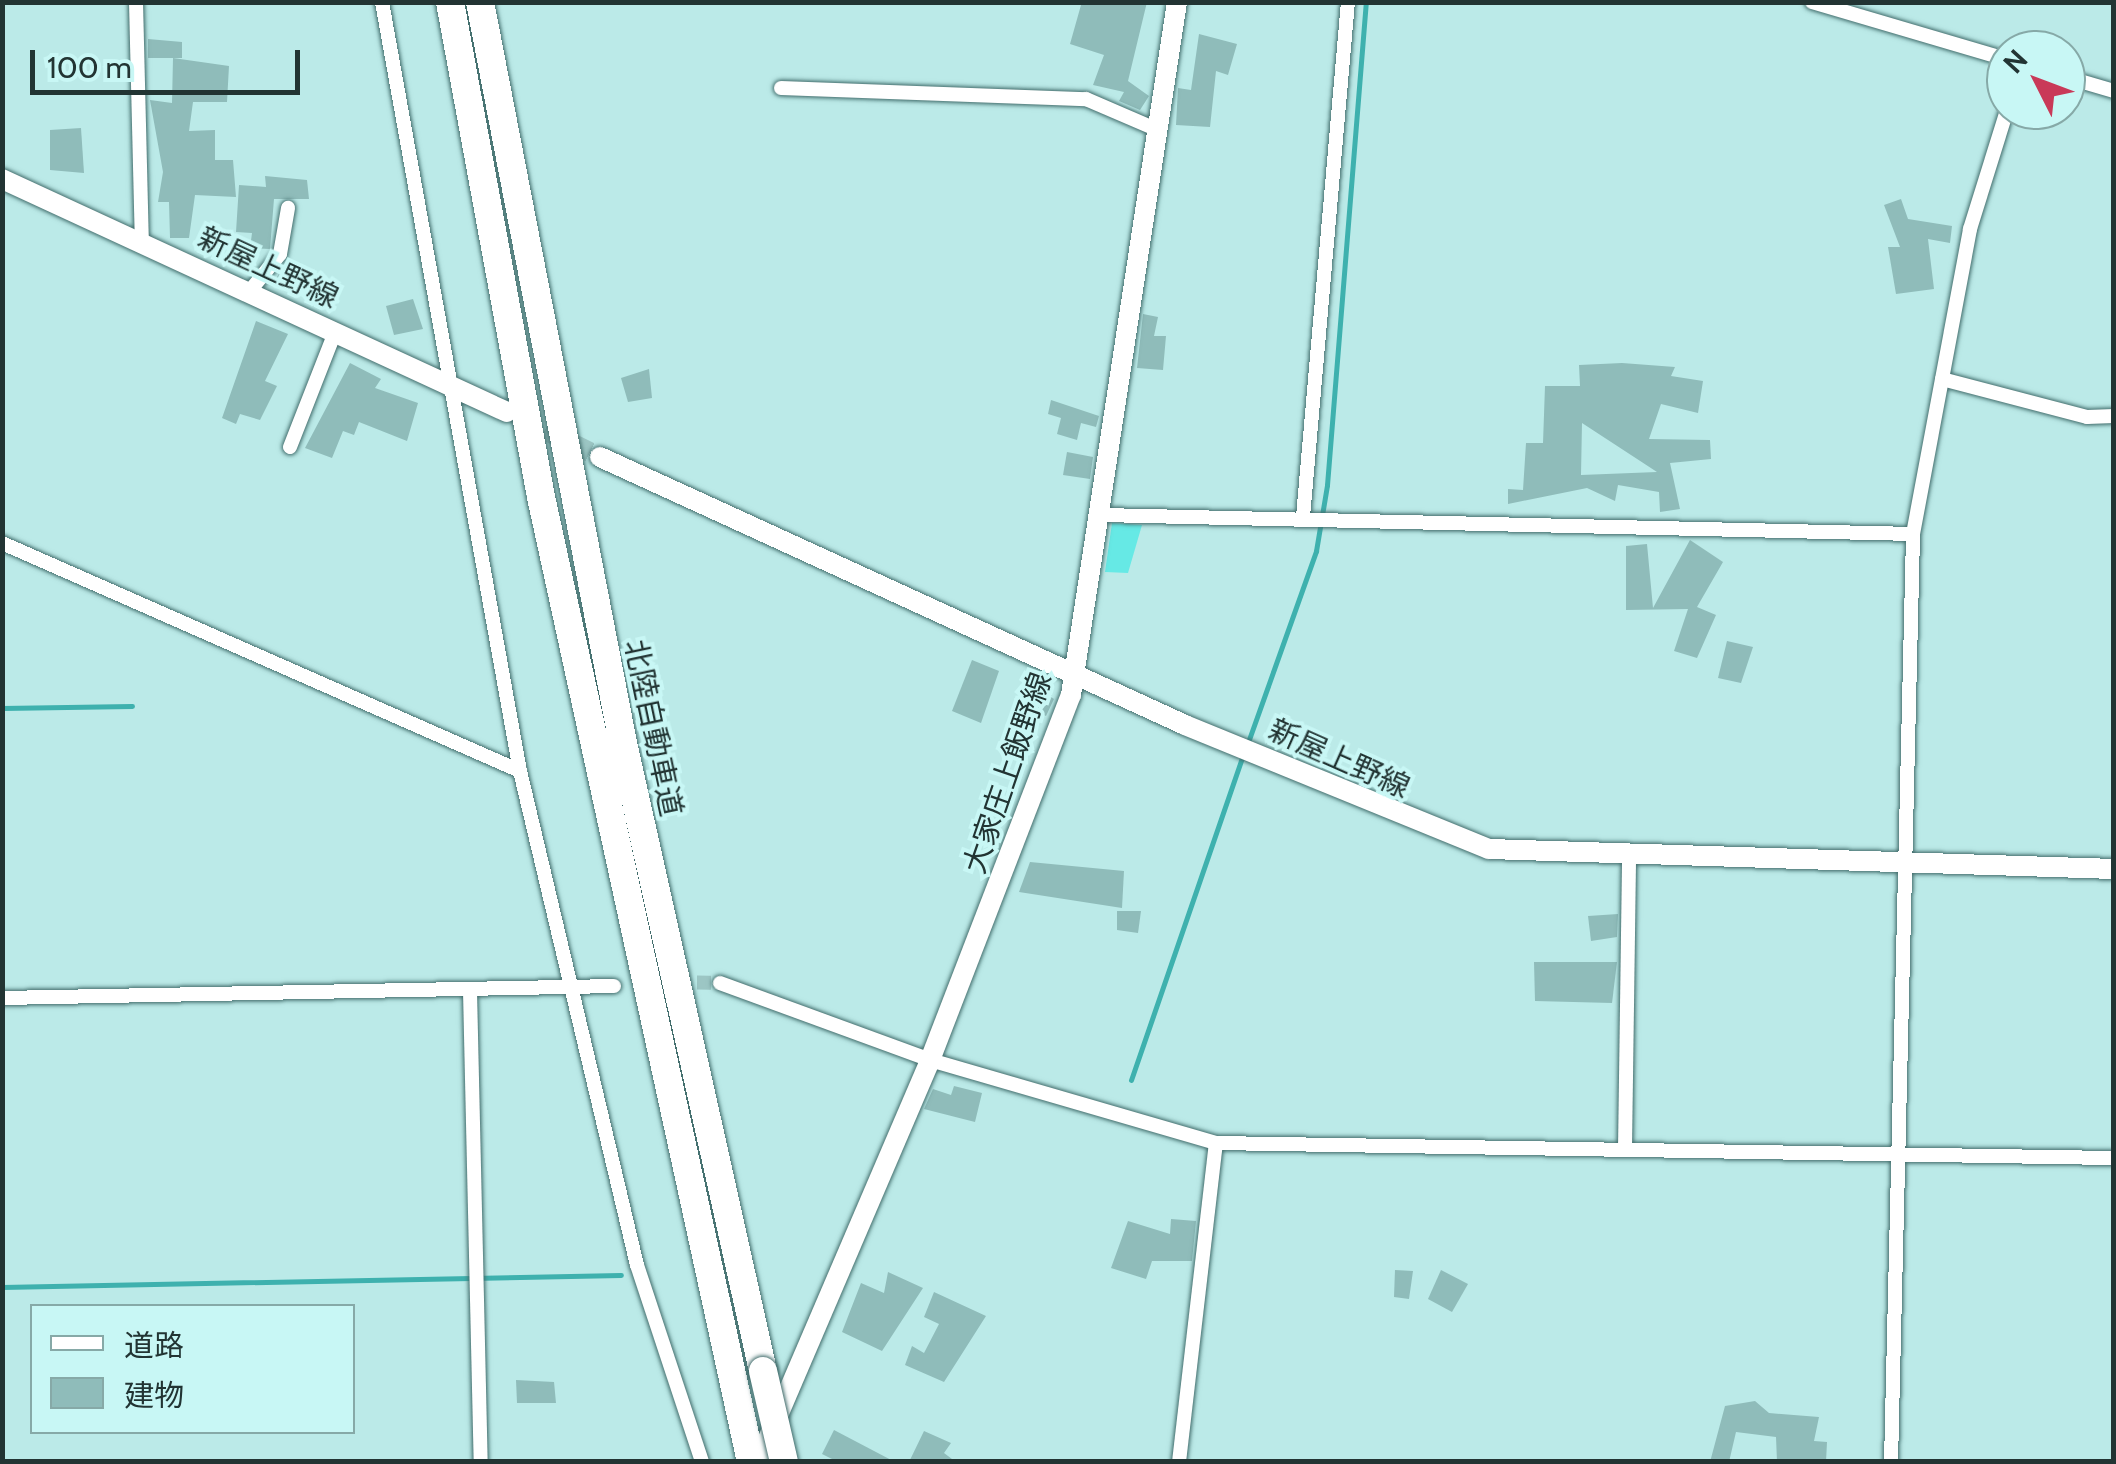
<!DOCTYPE html>
<meta charset="utf-8">
<style>
body{margin:0}
#map{position:relative;width:2116px;height:1464px;overflow:hidden;background:#bbeae8;font-family:Cabin,"Noto Sans JP",sans-serif}
div>[style]{position:absolute}
[style*='--x']{left:calc(var(--x)*1px);top:calc(var(--y)*1px);width:calc(var(--w)*1px);rotate:calc(var(--a)*1deg)}
.green>*{inset:0;background:#66e9e5}
.stream>*{height:5px;margin:-2.5px;padding:0 2.5px;transform-origin:2.5px;border-radius:2.5px;background:#3eb1ae}
.building>*{inset:0;background:#8fbcba}
.street-tunnel>*{height:14px;margin-top:-7px;transform-origin:0;background:repeating-linear-gradient(90deg,#9cc6c4 0 14px,transparent 0 21px)}
.secondary-tunnel>*{height:20px;margin-top:-10px;transform-origin:0;background:repeating-linear-gradient(90deg,#9cc6c4 0 20px,transparent 0 30px)}
.roads{filter:drop-shadow(0 0 2px #426d6c) drop-shadow(0 0 2px #426d6c)}
.street>*{height:14px;margin:-7px;padding:0 7px;transform-origin:7px;border-radius:7px;background:#fff}
.secondary>*{height:20px;margin:-10px;padding:0 10px;transform-origin:10px;border-radius:10px;background:#fff}
.highway>*{height:28px;margin:-14px;padding:0 14px;transform-origin:14px;border-radius:14px;background:#fff}
.bridges{filter:drop-shadow(0 0 2px #426d6c) drop-shadow(0 0 2px #426d6c)}
.highway-bridge>*{height:28px;margin:-14px;padding:0 14px;transform-origin:14px;border-radius:14px;background:#fff}
span{translate:-50% -50%;white-space:nowrap;text-align:center;line-height:1.15;-webkit-text-stroke:8px #c8f7f5;paint-order:stroke}
.street-label{font-size:30px;color:#223433}
.frame{position:absolute;inset:0;border:5px solid #223433;pointer-events:none}
.legend{position:absolute;left:30px;top:1304px;width:325px;height:130px;box-sizing:border-box;background:#c8f7f5;border:2px solid #86a9a7;margin:0;padding:12px 18px;list-style:none;font-size:30px;color:#223433}
.legend li{display:flex;align-items:center;gap:20px;height:50px}
.legend b{width:50px;border:2px solid #86a9a7}
.north{position:absolute;left:1986px;top:30px;width:100px;height:100px;box-sizing:border-box;background:#c8f7f5;border:2px solid #86a9a7;border-radius:50%;rotate:312deg;font-size:28px;font-weight:700;line-height:40px;text-align:center;color:#223433}
.north::after{content:'';display:block;margin:auto;width:35px;height:45px;background:#c93958;clip-path:polygon(50% 0,100% 100%,50% 72%,0 100%)}
.scale{position:absolute;left:30px;top:50px;width:270px;height:45px;box-sizing:border-box;border:5px solid #223433;border-top:0;padding-left:12px;font-size:30px;line-height:35px;white-space:nowrap;color:#223433;-webkit-text-stroke:8px #c8f7f5;paint-order:stroke}
</style>
<div id="map">
<div class="green">
<div style="clip-path:polygon(1112px 523px,1142px 525px,1128px 573px,1105px 572px)"></div>
</div>
<div class="stream">
<div style="--x:2;--y:708;--w:130;--a:-0.9"></div>
<div style="--x:1247;--y:745;--w:206;--a:-70.4"></div>
<div style="--x:1316;--y:551;--w:67;--a:-80.5"></div>
<div style="--x:1327;--y:485;--w:485;--a:-85.4"></div>
<div style="--x:1131;--y:1080;--w:344;--a:-71"></div>
<div style="--x:2;--y:1287;--w:619;--a:-1.11"></div>
</div>
<div class="building">
<div style="clip-path:polygon(1147px 2px,1128px 81px,1149px 96px,1140px 110px,1119px 101px,1124px 92px,1093px 85px,1104px 55px,1070px 44px,1081px 5px)"></div>
<div style="clip-path:polygon(1199px 34px,1237px 44px,1228px 75px,1216px 71px,1210px 127px,1176px 125px,1178px 88px,1191px 90px)"></div>
<div style="clip-path:polygon(148px 39px,182px 42px,182px 58px,148px 58px)"></div>
<div style="clip-path:polygon(173px 58px,229px 66px,227px 102px,193px 102px,189px 131px,215px 130px,215px 160px,233px 160px,236px 197px,195px 195px,189px 238px,170px 238px,169px 202px,158px 202px,163px 172px,150px 100px,172px 103px)"></div>
<div style="clip-path:polygon(81px 128px,84px 173px,50px 170px,50px 130px)"></div>
<div style="clip-path:polygon(265px 176px,307px 180px,309px 199px,274px 199px,270px 249px,250px 248px,252px 233px,236px 232px,239px 185px,266px 187px)"></div>
<div style="clip-path:polygon(1901px 199px,1908px 219px,1952px 226px,1950px 243px,1928px 239px,1934px 289px,1896px 294px,1888px 247px,1900px 247px,1884px 205px)"></div>
<div style="clip-path:polygon(284px 266px,304px 277px,293px 294px,273px 283px)"></div>
<div style="clip-path:polygon(413px 299px,423px 329px,394px 335px,386px 306px)"></div>
<div style="clip-path:polygon(1143px 314px,1158px 317px,1154px 336px,1166px 336px,1163px 370px,1137px 368px)"></div>
<div style="clip-path:polygon(256px 321px,288px 334px,265px 381px,277px 386px,260px 420px,240px 414px,236px 424px,222px 418px)"></div>
<div style="clip-path:polygon(350px 363px,381px 379px,375px 388px,418px 403px,407px 441px,359px 422px,354px 435px,343px 431px,332px 458px,305px 448px)"></div>
<div style="clip-path:polygon(evenodd,1622px 363px,1675px 367px,1671px 376px,1703px 381px,1698px 413px,1661px 404px,1649px 439px,1710px 440px,1711px 459px,1670px 463px,1680px 509px,1660px 512px,1659px 492px,1618px 485px,1615px 501px,1587px 488px,1508px 504px,1508px 489px,1523px 490px,1526px 443px,1543px 443px,1545px 386px,1580px 386px,1579px 365px,1622px 363px,1582px 423px,1657px 472px,1581px 475px,1582px 423px)"></div>
<div style="clip-path:polygon(649px 369px,652px 398px,628px 402px,621px 378px)"></div>
<div style="clip-path:polygon(1051px 400px,1099px 416px,1096px 427px,1081px 423px,1077px 440px,1057px 434px,1061px 418px,1048px 414px)"></div>
<div style="clip-path:polygon(1067px 452px,1093px 457px,1090px 479px,1063px 475px)"></div>
<div style="clip-path:polygon(1690px 540px,1723px 562px,1697px 607px,1716px 615px,1697px 658px,1674px 651px,1688px 609px,1626px 610px,1626px 546px,1647px 544px,1653px 608px)"></div>
<div style="clip-path:polygon(1727px 641px,1753px 647px,1741px 683px,1718px 678px)"></div>
<div style="clip-path:polygon(972px 660px,999px 671px,981px 723px,952px 711px)"></div>
<div style="clip-path:polygon(1031px 683px,1054px 699px,1046px 716px,1021px 705px)"></div>
<div style="clip-path:polygon(1030px 862px,1124px 871px,1122px 908px,1019px 892px)"></div>
<div style="clip-path:polygon(1117px 911px,1141px 911px,1138px 933px,1117px 930px)"></div>
<div style="clip-path:polygon(1618px 914px,1617px 937px,1591px 941px,1588px 916px)"></div>
<div style="clip-path:polygon(1534px 962px,1617px 962px,1612px 1003px,1535px 1001px)"></div>
<div style="clip-path:polygon(954px 1086px,982px 1093px,975px 1122px,924px 1109px,933px 1089px,951px 1095px)"></div>
<div style="clip-path:polygon(1171px 1219px,1196px 1221px,1192px 1261px,1152px 1261px,1146px 1279px,1111px 1268px,1128px 1221px,1170px 1234px)"></div>
<div style="clip-path:polygon(1395px 1270px,1413px 1271px,1409px 1299px,1394px 1297px)"></div>
<div style="clip-path:polygon(1441px 1270px,1468px 1284px,1452px 1312px,1428px 1299px)"></div>
<div style="clip-path:polygon(888px 1272px,923px 1288px,882px 1351px,842px 1332px,861px 1283px,884px 1293px)"></div>
<div style="clip-path:polygon(934px 1292px,986px 1316px,944px 1382px,905px 1365px,912px 1346px,924px 1353px,939px 1324px,924px 1317px)"></div>
<div style="clip-path:polygon(516px 1380px,554px 1382px,556px 1403px,517px 1403px)"></div>
<div style="clip-path:polygon(1755px 1401px,1769px 1413px,1819px 1417px,1814px 1441px,1827px 1442px,1826px 1462px,1777px 1462px,1776px 1437px,1736px 1432px,1729px 1462px,1710px 1462px,1725px 1406px)"></div>
<div style="clip-path:polygon(834px 1430px,895px 1462px,838px 1462px,822px 1454px)"></div>
<div style="clip-path:polygon(924px 1431px,951px 1443px,944px 1453px,956px 1462px,909px 1462px)"></div>
</div>
<div class="street-tunnel">
<div style="--x:676;--y:982;--w:44;--a:1.3"></div>
</div>
<div class="secondary-tunnel">
<div style="--x:518;--y:417;--w:91;--a:26"></div>
</div>
<div class="roads">
<div class="street">
<div style="--x:136;--y:2;--w:241;--a:88.6"></div>
<div style="--x:382;--y:2;--w:781;--a:79.83"></div>
<div style="--x:520;--y:771;--w:508;--a:76.68"></div>
<div style="--x:637;--y:1265;--w:207;--a:71.7"></div>
<div style="--x:1812;--y:2;--w:202;--a:16.4"></div>
<div style="--x:2066;--y:77;--w:50;--a:16.3"></div>
<div style="--x:781;--y:88;--w:305;--a:2.1"></div>
<div style="--x:1086;--y:99;--w:78;--a:23.3"></div>
<div style="--x:249;--y:292;--w:49;--a:-50.8"></div>
<div style="--x:280;--y:254;--w:47;--a:-80.1"></div>
<div style="--x:1942;--y:379;--w:150;--a:14.7"></div>
<div style="--x:2087;--y:417;--w:27;--a:-2"></div>
<div style="--x:290;--y:447;--w:123;--a:-68.6"></div>
<div style="--x:1102;--y:515;--w:811;--a:1.34"></div>
<div style="--x:1303;--y:517;--w:517;--a:-85.01"></div>
<div style="--x:2;--y:543;--w:566;--a:23.76"></div>
<div style="--x:720;--y:983;--w:224;--a:20.1"></div>
<div style="--x:930;--y:1060;--w:298;--a:16.2"></div>
<div style="--x:1216;--y:1143;--w:898;--a:0.96"></div>
<div style="--x:470;--y:991;--w:471;--a:88.7"></div>
<div style="--x:2;--y:998;--w:612;--a:-1.12"></div>
<div style="--x:1625;--y:1149;--w:292;--a:-89.2"></div>
<div style="--x:1179;--y:1462;--w:321;--a:-83.4"></div>
<div style="--x:1891;--y:1462;--w:928;--a:-88.64"></div>
<div style="--x:1913;--y:534;--w:310;--a:-79.4"></div>
<div style="--x:1970;--y:229;--w:125;--a:-72.7"></div>
</div>
<div class="secondary">
<div style="--x:2;--y:179;--w:556;--a:24.77"></div>
<div style="--x:600;--y:457;--w:643;--a:24.61"></div>
<div style="--x:1185;--y:725;--w:328;--a:22.2"></div>
<div style="--x:1489;--y:849;--w:625;--a:1.83"></div>
<div style="--x:758;--y:1462;--w:437;--a:-66.8"></div>
<div style="--x:930;--y:1060;--w:391;--a:-68.9"></div>
<div style="--x:1071;--y:695;--w:701;--a:-81.3"></div>
</div>
<div class="highway">
<div style="--x:450;--y:2;--w:503;--a:79.58"></div>
<div style="--x:541;--y:497;--w:988;--a:77.72"></div>
<div style="--x:480;--y:2;--w:755;--a:79.08"></div>
<div style="--x:623;--y:743;--w:643;--a:77.43"></div>
</div>
</div>
<div class="bridges">
<div class="highway-bridge">
<div style="--x:763;--y:1371;--w:93;--a:77"></div>
</div>
</div>
<div class="street-label">
<span style="left:268px;top:268px;rotate:25deg">新屋上野線</span>
<span style="left:653px;top:728px;rotate:78deg">北陸自動車道</span>
<span style="left:1339px;top:759px;rotate:24deg">新屋上野線</span>
<span style="left:1008px;top:773px;rotate:-71deg">大家庄上飯野線</span>
</div>
<div class="frame"></div>
<ul class="legend">
<li><b style="height:12px;background:#fff"></b>道路</li>
<li><b style="height:28px;background:#8fbcba"></b>建物</li>
</ul>
<div class="north">N</div>
<div class="scale">100 m</div>
</div>
